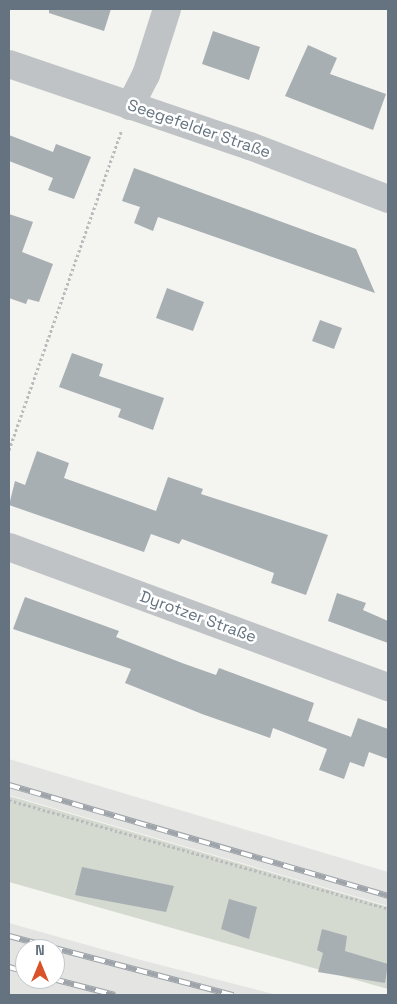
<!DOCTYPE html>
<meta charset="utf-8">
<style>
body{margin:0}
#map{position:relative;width:397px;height:1004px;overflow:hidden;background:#f4f4f0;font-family:"Space Grotesk",sans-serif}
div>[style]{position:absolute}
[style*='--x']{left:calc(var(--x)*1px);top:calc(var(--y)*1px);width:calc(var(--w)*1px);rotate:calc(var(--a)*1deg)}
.built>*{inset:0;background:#e4e5e3}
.green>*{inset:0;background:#d5dad1}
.building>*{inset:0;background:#a8afb3}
.path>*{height:3px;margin-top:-1.5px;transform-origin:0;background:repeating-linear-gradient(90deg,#b9bbbd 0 2.5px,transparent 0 5px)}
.minor>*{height:28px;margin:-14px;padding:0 14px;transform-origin:14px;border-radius:14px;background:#bfc3c6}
.rail>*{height:5.5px;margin-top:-2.75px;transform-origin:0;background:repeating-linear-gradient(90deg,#fff 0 11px,#9ea4a9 0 22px);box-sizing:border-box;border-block:1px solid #9ea4a9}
span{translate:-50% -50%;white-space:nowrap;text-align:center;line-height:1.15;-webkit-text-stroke:5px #fff;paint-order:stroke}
.street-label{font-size:16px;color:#64737f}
.frame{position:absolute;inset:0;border:10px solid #64737f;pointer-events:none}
.north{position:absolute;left:15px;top:939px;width:50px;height:50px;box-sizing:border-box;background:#fff;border:1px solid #c1c7cc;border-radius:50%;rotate:0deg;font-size:14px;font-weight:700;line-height:20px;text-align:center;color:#64737f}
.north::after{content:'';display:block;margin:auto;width:18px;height:22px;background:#d9522a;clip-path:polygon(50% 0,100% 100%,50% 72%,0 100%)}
</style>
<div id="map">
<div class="built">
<div style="clip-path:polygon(9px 759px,388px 872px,388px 906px,9px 795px)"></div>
<div style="clip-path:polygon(evenodd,9px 923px,137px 959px,277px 995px,9px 995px,9px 923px,25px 949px,55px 949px,55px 979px,25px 979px,25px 949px)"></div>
</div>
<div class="green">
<div style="clip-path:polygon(9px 796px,388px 907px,388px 989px,9px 882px)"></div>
</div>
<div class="building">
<div style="clip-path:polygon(49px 9px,111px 9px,104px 31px,49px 13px)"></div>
<div style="clip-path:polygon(213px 31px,260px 47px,249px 80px,202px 64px)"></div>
<div style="clip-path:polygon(308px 45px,337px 58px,330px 74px,386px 94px,373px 130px,285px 96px)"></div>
<div style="clip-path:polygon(9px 135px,53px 152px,56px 144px,91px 157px,74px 199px,48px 190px,53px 178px,9px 161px)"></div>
<div style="clip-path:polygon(134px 168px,356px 249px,375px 293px,158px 217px,153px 231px,134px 223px,140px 207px,122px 201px)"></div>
<div style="clip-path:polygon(9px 214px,33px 222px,22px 252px,53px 264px,39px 302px,28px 299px,26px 304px,9px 298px)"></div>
<div style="clip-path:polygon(167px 288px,204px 302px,193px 331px,156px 318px)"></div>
<div style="clip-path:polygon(320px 320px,342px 328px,334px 349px,312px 341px)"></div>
<div style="clip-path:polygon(72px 353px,103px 364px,99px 376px,164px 398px,153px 430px,118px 417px,121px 409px,59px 387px)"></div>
<div style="clip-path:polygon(37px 451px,69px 463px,64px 478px,156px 511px,168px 477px,203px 489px,201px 494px,328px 535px,306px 595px,271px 583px,274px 573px,182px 539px,179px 544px,151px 534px,144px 552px,9px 505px,15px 481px,25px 485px)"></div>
<div style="clip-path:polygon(337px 593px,366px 603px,363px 610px,388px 621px,388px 643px,328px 621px)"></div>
<div style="clip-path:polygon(25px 597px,119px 631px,116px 637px,182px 663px,216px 675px,219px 668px,314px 703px,308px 721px,351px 737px,358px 718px,388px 729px,388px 759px,369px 752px,364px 767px,350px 762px,344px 779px,319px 770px,327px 749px,273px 728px,270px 738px,202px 714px,125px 683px,131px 669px,13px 629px)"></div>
<div style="clip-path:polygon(82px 867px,174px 886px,166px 912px,75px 895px)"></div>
<div style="clip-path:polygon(229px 899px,257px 907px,249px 939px,221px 929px)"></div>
<div style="clip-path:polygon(322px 929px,347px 936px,345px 951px,388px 964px,385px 983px,318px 972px,323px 953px,317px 950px)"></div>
</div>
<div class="path">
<div style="--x:9;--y:450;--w:339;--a:-70.6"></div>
<div style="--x:9;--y:800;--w:394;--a:16"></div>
</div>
<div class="minor">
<div style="--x:9;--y:64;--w:255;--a:18.8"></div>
<div style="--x:250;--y:146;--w:148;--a:21"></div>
<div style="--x:130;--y:106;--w:35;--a:-63"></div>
<div style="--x:146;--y:75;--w:69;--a:-72.3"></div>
<div style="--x:9;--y:547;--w:404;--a:20.3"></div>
</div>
<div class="rail">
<div style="--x:9;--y:785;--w:395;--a:16.3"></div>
<div style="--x:9;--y:936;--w:232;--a:14.8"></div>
<div style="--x:9;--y:967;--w:17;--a:17"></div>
<div style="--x:53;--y:979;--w:64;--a:14.5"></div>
</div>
<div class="street-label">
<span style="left:199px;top:129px;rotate:19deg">Seegefelder Straße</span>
<span style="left:198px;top:617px;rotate:20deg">Dyrotzer Straße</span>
</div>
<div class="frame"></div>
<div class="north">N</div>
</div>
